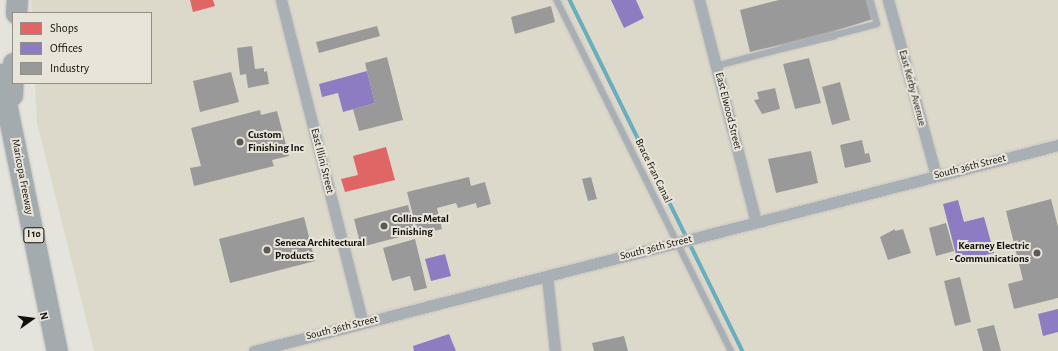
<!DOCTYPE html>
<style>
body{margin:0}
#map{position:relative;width:1058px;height:351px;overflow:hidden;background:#e4e3dc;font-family:"Alegreya Sans",sans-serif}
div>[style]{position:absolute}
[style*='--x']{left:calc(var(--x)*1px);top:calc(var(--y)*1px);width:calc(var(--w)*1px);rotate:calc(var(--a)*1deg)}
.built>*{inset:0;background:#dcd8ca}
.shops>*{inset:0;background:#e06666}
.offices>*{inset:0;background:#8e7cc3}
.industry>*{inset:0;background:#999}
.stream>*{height:3.5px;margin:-1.75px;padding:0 1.75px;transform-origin:1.75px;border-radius:1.75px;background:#68aebc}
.roads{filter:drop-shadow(0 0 1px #c2c0bc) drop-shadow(0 0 1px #c2c0bc)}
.lane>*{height:5.5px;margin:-2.75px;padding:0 2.75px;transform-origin:2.75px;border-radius:2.75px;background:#a8afb5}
.street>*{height:11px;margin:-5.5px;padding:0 5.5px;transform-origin:5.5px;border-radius:5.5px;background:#a8afb5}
.highway>*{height:21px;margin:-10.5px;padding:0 10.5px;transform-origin:10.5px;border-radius:10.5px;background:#a3abaf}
.dots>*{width:11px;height:11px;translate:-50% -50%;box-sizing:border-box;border:2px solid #e8e4d9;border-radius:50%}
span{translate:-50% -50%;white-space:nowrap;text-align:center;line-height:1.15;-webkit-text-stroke:4px #e8e4d9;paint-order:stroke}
.shield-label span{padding:1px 3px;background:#e8e4d9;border:1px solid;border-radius:3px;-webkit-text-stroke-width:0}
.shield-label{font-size:10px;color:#12100c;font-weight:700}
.street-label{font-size:11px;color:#12100c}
.poi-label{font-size:11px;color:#12100c;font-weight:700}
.left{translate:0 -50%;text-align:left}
.right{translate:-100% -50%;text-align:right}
.legend{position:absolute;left:12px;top:12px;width:140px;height:72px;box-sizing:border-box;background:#e8e4d9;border:1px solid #928f87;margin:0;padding:5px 7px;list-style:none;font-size:12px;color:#12100c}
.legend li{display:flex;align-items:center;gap:8px;height:20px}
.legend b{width:20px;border:1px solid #928f87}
.north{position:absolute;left:12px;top:299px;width:40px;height:40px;-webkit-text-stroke:3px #e8e4d9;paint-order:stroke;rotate:76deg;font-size:11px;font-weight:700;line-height:16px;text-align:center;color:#12100c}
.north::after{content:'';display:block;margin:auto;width:14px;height:18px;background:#12100c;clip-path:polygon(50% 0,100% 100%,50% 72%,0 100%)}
</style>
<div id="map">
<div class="built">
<div style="clip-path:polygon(31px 0,1058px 0,1058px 351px,94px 351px,37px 123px,35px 83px,151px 83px,151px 13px,32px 13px)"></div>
</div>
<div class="shops">
<div style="clip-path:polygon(190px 0,213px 0,215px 6px,193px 12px)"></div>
<div style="clip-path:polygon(386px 147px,395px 180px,345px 192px,341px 179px,358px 175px,353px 156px)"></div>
</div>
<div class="offices">
<div style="clip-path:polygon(611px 0,636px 0,644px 18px,624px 28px)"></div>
<div style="clip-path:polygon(367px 71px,375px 103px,343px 112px,338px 93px,322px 97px,319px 84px)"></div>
<div style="clip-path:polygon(958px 200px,964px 222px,984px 217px,994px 253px,958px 262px,943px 204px)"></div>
<div style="clip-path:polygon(445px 254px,451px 276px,431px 281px,425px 259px)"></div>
<div style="clip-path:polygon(1058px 309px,1058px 332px,1043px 336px,1038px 314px)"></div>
<div style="clip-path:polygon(449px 334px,456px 351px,414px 351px,413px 346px)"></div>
</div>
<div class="industry">
<div style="clip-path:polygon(779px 0,869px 0,873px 19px,835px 31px,837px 39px,783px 52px,781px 45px,750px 52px,740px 10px)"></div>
<div style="clip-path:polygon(551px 6px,555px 22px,515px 34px,511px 17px)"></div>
<div style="clip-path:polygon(377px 26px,380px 36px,319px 53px,316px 42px)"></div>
<div style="clip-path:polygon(252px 46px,255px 69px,264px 68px,264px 72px,267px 71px,269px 84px,248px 88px,246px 74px,240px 75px,237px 48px)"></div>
<div style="clip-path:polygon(387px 57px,403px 120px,359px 131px,353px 109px,375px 103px,365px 63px)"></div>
<div style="clip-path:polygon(809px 58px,821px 103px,795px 109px,783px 64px)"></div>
<div style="clip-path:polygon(231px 72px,239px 102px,200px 112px,193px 81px)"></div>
<div style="clip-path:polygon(840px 82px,850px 120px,832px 125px,822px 87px)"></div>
<div style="clip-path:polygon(775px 88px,780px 109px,762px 114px,754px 100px,759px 99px,757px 92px)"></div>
<div style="clip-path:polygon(260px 110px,261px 115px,277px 111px,289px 156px,272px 160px,274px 166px,194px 186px,190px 168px,201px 166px,191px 128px)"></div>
<div style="clip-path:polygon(862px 140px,865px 154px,869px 153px,871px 162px,845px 168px,840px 145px)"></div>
<div style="clip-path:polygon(811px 151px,818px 183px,776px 193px,768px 159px)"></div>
<div style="clip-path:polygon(469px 177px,471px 186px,485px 182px,491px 204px,477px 208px,476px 203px,458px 208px,456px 203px,437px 208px,442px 229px,418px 235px,407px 192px)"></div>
<div style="clip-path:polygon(591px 177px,597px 199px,588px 201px,582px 179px)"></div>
<div style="clip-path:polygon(1051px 199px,1058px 227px,1058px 298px,1014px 309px,1008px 284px,1023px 280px,1006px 211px)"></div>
<div style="clip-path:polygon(408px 205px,415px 233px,361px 247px,354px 219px)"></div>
<div style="clip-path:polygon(304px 217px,315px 261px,230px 283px,219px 239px)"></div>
<div style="clip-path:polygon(946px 223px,954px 251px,936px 256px,929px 228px)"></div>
<div style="clip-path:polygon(895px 229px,895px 231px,903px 229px,911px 253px,888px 260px,880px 237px)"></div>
<div style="clip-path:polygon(415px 239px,427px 288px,414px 291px,410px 276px,392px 281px,383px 248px)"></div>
<div style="clip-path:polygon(960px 277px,971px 322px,955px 326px,944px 281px)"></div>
<div style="clip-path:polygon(994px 325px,1001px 351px,983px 351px,977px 329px)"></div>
<div style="clip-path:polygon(624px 336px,628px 351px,594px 351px,592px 343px)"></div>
</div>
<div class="stream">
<div style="--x:570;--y:0;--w:391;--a:63.8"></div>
</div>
<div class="roads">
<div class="lane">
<div style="--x:557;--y:0;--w:392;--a:63.6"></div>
<div style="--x:716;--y:66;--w:166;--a:-14.6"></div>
<div style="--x:877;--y:24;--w:25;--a:-106"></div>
</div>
<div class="street">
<div style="--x:281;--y:0;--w:333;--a:75.8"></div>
<div style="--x:699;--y:0;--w:229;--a:75.6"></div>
<div style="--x:888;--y:0;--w:182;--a:74.7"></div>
<div style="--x:547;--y:276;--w:75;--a:83.9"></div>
<div style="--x:254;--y:351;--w:830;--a:-14.37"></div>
</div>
<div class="highway">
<div style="--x:16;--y:13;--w:13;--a:-86"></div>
<div style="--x:0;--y:74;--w:283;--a:78.4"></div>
<div style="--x:12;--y:95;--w:32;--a:-88"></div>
</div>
</div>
<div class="dots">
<div style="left:240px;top:142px;background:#5c5a55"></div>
<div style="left:384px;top:226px;background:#5c5a55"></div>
<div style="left:267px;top:250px;background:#5c5a55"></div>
<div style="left:1037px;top:253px;background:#5c5a55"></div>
</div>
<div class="shield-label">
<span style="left:34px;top:235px">I 10</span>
</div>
<div class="street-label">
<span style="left:912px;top:88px;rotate:75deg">East Kerby Avenue</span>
<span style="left:728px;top:111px;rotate:76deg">East Elwood Street</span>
<span style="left:322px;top:161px;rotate:76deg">East Illini Street</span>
<span style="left:970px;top:167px;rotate:-14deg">South 36th Street</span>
<span style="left:653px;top:171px;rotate:64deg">Brace Fran Canal</span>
<span style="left:22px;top:177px;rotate:79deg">Maricopa Freeway</span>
<span style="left:656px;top:248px;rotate:-14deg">South 36th Street</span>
<span style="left:342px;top:328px;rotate:-14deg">South 36th Street</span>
</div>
<div class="poi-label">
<span class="left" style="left:248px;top:142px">Custom<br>Finishing Inc</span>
<span class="left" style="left:392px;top:226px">Collins Metal<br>Finishing</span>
<span class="left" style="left:275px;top:250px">Seneca Architectural<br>Products</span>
<span class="right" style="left:1029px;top:253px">Kearney Electric<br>- Communications</span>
</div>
<ul class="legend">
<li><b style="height:11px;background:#e06666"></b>Shops</li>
<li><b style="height:11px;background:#8e7cc3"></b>Offices</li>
<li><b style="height:11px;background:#999"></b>Industry</li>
</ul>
<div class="north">N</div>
</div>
